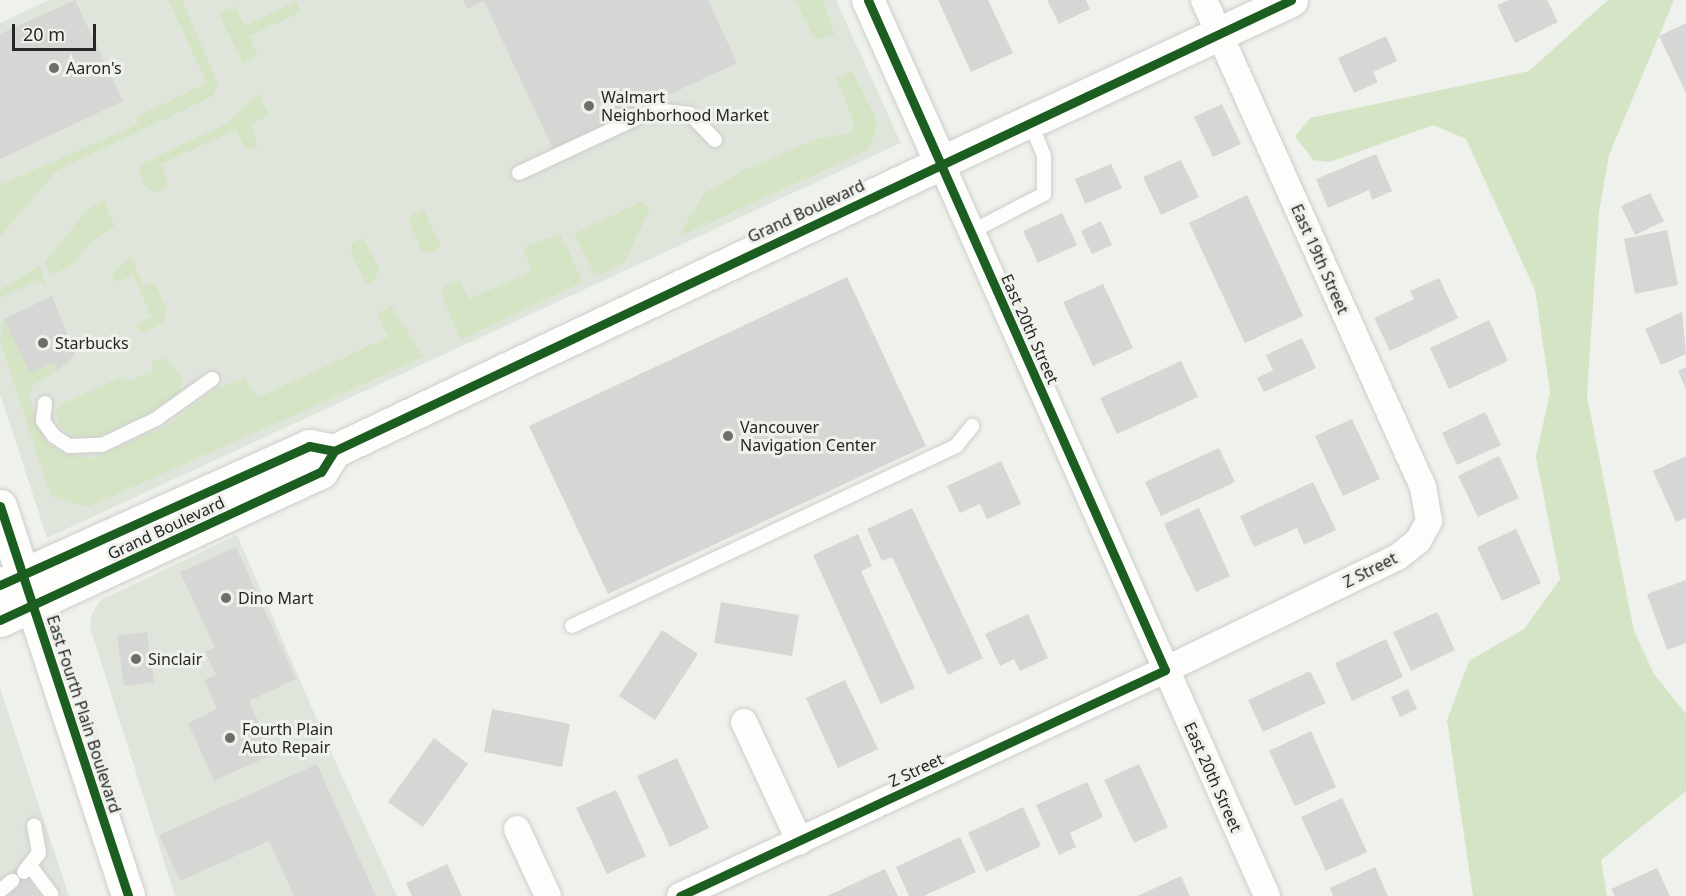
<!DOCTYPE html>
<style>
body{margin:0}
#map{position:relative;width:1686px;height:896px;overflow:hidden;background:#eff1ed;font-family:"Noto Sans",sans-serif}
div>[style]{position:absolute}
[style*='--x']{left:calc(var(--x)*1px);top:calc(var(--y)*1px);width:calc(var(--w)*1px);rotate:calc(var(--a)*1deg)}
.built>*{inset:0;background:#e0e5dc}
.green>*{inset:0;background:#d5e4c4}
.building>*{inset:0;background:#d6d7d4}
.roads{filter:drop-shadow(0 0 2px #cccecb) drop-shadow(0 0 2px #cccecb)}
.service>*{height:14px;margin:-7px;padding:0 7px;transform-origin:7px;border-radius:7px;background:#fdfdfc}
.minor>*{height:26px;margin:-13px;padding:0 13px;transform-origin:13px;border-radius:13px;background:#fdfdfc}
.tertiary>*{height:32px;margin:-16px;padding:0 16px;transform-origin:16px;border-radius:16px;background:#fdfdfc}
.secondary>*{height:33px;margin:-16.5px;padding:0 16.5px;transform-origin:16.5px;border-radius:16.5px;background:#fdfdfc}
.cycleway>*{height:9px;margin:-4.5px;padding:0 4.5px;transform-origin:4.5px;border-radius:4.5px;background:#1b5e20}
.dots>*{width:16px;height:16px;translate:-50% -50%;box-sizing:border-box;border:3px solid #eff2ec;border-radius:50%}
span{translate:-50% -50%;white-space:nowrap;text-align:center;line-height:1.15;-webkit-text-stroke:6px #eff2ec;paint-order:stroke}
.poi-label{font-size:16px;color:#262725}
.left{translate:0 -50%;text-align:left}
.street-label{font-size:16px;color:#262725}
.scale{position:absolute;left:12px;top:24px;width:84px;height:27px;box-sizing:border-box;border:3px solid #262725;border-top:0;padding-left:8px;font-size:18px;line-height:21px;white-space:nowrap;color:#262725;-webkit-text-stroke:4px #eff2ec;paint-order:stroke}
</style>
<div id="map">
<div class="built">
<div style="clip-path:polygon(49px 0,836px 0,901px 143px,47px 538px,0 394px,0 23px)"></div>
<div style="clip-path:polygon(237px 535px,331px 752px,397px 896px,175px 896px,90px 627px,92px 613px,101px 600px)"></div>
<div style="clip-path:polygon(0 687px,28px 773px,69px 896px,0 896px)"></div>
</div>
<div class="green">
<div style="clip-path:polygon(168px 0,182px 0,218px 84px,213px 96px,56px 171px,0 237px,0 185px,138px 124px,136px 117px,207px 83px)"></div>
<div style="clip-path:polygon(795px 0,823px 0,835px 35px,815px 40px)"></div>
<div style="clip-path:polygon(1608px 0,1674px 0,1609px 155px,1599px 212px,1587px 396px,1634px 631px,1654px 674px,1686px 714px,1686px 791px,1601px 860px,1607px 896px,1473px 896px,1447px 720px,1469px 661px,1524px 629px,1560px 579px,1536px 457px,1550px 392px,1535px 290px,1466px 139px,1433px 125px,1330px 162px,1313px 160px,1295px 136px,1310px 118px,1529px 71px)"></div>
<div style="clip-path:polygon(296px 1px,301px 12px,249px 36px,258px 56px,243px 64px,218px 13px,235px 6px,245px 26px)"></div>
<div style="clip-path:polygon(852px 71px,876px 118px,875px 135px,866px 151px,678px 237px,704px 194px,742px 171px,814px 140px,851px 132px,854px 122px,836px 78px)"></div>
<div style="clip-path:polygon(259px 93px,269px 115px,251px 124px,258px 146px,246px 150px,236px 130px,161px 164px,169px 187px,158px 193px,145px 187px,139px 170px,143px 163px,227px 123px)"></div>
<div style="clip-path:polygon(104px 200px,115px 227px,94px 239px,71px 266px,51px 275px,45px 262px,88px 208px)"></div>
<div style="clip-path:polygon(642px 201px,650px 209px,625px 261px,602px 275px,594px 273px,574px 234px)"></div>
<div style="clip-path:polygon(423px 208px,441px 247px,431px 253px,422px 251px,410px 224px,410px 215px)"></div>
<div style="clip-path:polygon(560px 233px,583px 282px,460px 340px,441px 292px,446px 285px,459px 280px,469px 299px,532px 271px,523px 248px)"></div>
<div style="clip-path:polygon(363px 238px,380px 269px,372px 283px,366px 283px,351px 254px,352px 243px)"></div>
<div style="clip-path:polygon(130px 256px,144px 286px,154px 282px,167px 309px,163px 323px,142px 333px,134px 325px,152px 317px,133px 275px,116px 282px,111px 276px)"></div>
<div style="clip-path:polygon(39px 266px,47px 287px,39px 280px,0 298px,0 290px)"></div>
<div style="clip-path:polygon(391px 306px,424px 357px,88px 507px,51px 496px,0 341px,3px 316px,30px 373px,53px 362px,58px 371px,33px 385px,29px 394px,36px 421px,49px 445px,61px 453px,93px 459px,169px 425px,212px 391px,245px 377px,257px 398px,388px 337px,377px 314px)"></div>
<div style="clip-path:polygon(166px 358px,183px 378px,179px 396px,169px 404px,95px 438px,80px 439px,60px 428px,56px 409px,65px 402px,122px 377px,129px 381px,153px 371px,152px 361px)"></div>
</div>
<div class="building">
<div style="clip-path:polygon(75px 0,123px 101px,0 159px,0 34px)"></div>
<div style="clip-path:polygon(463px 0,708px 0,737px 63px,553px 149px,484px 1px,467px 9px)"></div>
<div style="clip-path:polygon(938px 0,988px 0,1013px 53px,971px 72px)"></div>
<div style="clip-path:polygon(1047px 0,1086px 0,1090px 9px,1059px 24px)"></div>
<div style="clip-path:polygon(1509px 0,1547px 0,1558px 22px,1515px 43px,1497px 5px)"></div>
<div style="clip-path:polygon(1686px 23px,1686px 93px,1659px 36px)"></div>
<div style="clip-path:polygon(1386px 36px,1397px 61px,1373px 72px,1378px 82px,1354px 93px,1338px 58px)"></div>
<div style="clip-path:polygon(1222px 104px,1241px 144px,1213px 157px,1194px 117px)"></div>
<div style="clip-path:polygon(1376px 154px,1392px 191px,1372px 200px,1369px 190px,1328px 208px,1316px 179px)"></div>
<div style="clip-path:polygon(1181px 160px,1199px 197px,1161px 215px,1143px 177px)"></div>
<div style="clip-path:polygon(1111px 164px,1122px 188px,1085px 204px,1075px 179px)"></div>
<div style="clip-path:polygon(1650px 193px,1664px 221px,1635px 235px,1621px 206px)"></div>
<div style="clip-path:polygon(1247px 195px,1303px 316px,1245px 343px,1189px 223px)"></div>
<div style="clip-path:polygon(1062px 213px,1077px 245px,1038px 263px,1023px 231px)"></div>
<div style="clip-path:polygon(1101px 221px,1112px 245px,1092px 254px,1081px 231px)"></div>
<div style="clip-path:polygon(1667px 230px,1678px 285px,1635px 294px,1624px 239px)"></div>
<div style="clip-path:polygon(847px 277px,926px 446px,608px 594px,529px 426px)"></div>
<div style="clip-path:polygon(1439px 278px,1458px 318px,1390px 351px,1374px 318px,1414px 299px,1410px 291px)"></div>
<div style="clip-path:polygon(1103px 284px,1133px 348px,1093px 366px,1063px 302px)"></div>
<div style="clip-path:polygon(52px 296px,75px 355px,58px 371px,54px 362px,30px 373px,4px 319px)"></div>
<div style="clip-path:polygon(1682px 312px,1686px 354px,1661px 365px,1645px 329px)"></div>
<div style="clip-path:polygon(1489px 320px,1508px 361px,1449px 389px,1430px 348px)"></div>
<div style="clip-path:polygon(1302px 338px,1316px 368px,1264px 392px,1257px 378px,1273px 370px,1266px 355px)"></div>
<div style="clip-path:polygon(1181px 361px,1198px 397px,1117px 434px,1100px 398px)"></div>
<div style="clip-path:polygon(1686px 367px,1686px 389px,1678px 371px)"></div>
<div style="clip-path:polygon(1485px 412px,1501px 445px,1457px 465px,1442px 433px)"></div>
<div style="clip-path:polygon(1352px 419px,1380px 479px,1343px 496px,1315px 436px)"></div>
<div style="clip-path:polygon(1219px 448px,1235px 482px,1161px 516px,1145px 482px)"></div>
<div style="clip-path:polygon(1499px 456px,1519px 498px,1478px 517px,1458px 476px)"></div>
<div style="clip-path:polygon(1686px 456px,1686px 518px,1676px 522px,1653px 471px)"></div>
<div style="clip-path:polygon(1001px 461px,1021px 504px,987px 519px,980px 504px,960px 513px,947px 486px)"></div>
<div style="clip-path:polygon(1313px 482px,1336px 530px,1304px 545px,1297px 528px,1254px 547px,1240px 516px)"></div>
<div style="clip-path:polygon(912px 508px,983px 658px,948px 675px,892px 557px,882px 561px,867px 529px)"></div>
<div style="clip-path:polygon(1199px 508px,1230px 576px,1196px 592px,1164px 524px)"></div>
<div style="clip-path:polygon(1516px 529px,1541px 583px,1502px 601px,1477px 547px)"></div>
<div style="clip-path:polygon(858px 534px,872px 566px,861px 571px,915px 688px,881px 704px,813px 555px)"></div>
<div style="clip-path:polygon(236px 547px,296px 679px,249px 701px,273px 754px,214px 781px,188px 723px,217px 709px,204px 680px,216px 675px,205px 652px,215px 648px,180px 572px)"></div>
<div style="clip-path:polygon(1686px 580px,1686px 643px,1667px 650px,1647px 594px)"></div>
<div style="clip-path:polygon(721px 602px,799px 615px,792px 656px,714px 643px)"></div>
<div style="clip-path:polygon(1437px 612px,1455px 650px,1411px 671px,1393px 632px)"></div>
<div style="clip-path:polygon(1028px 614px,1048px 658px,1020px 671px,1014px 659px,1000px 666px,985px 634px)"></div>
<div style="clip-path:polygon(662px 630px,698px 654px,655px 720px,619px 696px)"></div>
<div style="clip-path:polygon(147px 632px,154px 682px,124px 686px,117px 636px)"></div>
<div style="clip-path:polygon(1386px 639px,1403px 677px,1352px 701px,1335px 663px)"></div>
<div style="clip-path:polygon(1310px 671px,1326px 703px,1263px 732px,1248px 700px)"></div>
<div style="clip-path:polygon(845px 680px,878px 749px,838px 768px,806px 698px)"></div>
<div style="clip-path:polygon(1408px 689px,1417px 709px,1400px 717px,1391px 697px)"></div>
<div style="clip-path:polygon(492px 709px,570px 724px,562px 767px,484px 752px)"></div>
<div style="clip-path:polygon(1311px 731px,1336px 787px,1295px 806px,1269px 751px)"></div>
<div style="clip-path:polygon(434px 738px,468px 764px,423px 827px,388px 802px)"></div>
<div style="clip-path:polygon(677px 758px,709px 828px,670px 847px,637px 776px)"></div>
<div style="clip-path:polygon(317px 764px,376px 896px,294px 896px,269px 841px,180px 881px,159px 835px)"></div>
<div style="clip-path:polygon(1139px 764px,1168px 827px,1134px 843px,1104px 780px)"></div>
<div style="clip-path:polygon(1087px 782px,1103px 817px,1070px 833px,1076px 847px,1059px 855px,1036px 805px)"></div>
<div style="clip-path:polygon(616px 790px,646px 856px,607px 874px,576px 808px)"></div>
<div style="clip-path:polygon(1342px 798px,1367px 852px,1326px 871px,1301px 817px)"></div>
<div style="clip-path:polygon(1023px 807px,1041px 846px,986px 872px,968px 833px)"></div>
<div style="clip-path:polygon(960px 837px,976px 872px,924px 896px,909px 896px,896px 867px)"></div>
<div style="clip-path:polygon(447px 864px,462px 896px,412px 896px,406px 883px)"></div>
<div style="clip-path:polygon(20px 866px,41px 896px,4px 896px,16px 887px,7px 875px)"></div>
<div style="clip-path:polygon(1375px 867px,1388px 896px,1333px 896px,1330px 888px)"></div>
<div style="clip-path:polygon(1657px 868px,1670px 896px,1615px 896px,1611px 889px)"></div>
<div style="clip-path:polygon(885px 869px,898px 896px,827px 896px)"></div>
<div style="clip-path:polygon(1181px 876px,1190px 896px,1137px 896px)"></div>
</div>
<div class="roads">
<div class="service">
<div style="--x:519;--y:173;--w:149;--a:-25"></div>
<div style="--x:654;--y:110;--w:36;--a:6"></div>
<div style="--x:690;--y:114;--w:36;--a:46"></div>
<div style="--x:971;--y:232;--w:82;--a:-27.5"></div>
<div style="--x:1044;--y:194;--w:38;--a:-90"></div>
<div style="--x:1044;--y:156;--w:37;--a:-112"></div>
<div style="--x:45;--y:403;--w:18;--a:96"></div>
<div style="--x:43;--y:421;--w:19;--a:54"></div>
<div style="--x:54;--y:436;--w:18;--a:34"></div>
<div style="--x:69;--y:446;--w:33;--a:-2"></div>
<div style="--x:102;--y:445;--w:60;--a:-25.7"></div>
<div style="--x:156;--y:419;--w:69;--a:-35.5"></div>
<div style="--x:572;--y:626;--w:424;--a:-25.1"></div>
<div style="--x:956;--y:446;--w:26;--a:-51"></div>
<div style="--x:31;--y:867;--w:34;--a:53"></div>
<div style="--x:24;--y:872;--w:24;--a:-52"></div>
<div style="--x:39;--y:853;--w:28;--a:-100"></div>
<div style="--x:0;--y:891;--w:16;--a:-40"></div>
</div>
<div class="minor">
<div style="--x:941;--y:163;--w:802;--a:66.02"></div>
<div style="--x:744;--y:722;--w:132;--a:65"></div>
<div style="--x:517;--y:829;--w:74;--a:65.2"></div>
<div style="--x:680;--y:896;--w:535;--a:-24.98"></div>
<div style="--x:1165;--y:670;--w:259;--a:-25.9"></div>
<div style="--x:1398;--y:557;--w:26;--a:-39"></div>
<div style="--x:1418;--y:541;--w:23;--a:-61"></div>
<div style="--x:1429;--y:521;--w:35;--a:-100"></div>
<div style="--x:1423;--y:487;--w:534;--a:-114.21"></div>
</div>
<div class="tertiary">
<div style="--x:868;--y:0;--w:179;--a:65.9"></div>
<div style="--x:941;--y:163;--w:109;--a:-24.9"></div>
</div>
<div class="secondary">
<div style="--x:1040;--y:117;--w:277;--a:-25"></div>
<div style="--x:0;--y:506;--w:410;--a:71.8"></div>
<div style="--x:0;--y:585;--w:339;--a:-24.2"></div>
<div style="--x:309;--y:446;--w:25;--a:11"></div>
<div style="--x:0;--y:620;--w:353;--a:-24.8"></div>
<div style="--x:321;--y:472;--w:25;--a:-58"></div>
<div style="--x:334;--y:451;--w:672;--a:-25.38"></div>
</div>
</div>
<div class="cycleway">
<div style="--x:0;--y:506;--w:410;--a:71.8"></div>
<div style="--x:0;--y:585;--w:339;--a:-24.2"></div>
<div style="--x:309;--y:446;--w:25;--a:11"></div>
<div style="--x:0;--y:620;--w:353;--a:-24.8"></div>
<div style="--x:321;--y:472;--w:25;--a:-58"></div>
<div style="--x:334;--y:451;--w:1058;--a:-25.23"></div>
<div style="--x:680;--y:896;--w:535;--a:-24.98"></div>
<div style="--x:1165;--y:670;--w:733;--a:-113.91"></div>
</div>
<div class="dots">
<div style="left:54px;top:68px;background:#6c6e6b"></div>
<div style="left:589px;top:106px;background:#6c6e6b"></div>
<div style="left:43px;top:343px;background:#6c6e6b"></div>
<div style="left:728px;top:436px;background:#6c6e6b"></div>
<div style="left:226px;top:598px;background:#6c6e6b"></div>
<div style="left:136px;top:659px;background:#6c6e6b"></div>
<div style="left:230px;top:738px;background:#6c6e6b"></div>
</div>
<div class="poi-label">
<span class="left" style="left:66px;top:68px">Aaron's</span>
<span class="left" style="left:601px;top:106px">Walmart<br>Neighborhood Market</span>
<span class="left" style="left:55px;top:343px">Starbucks</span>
<span class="left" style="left:740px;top:436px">Vancouver<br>Navigation Center</span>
<span class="left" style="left:238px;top:598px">Dino Mart</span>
<span class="left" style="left:148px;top:659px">Sinclair</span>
<span class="left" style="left:242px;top:738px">Fourth Plain<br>Auto Repair</span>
</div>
<div class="street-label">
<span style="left:806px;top:211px;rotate:-25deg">Grand Boulevard</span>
<span style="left:1320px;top:259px;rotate:66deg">East 19th Street</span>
<span style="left:1030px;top:329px;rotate:66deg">East 20th Street</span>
<span style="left:166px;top:528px;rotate:-25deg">Grand Boulevard</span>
<span style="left:1370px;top:570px;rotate:-27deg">Z Street</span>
<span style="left:84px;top:714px;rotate:72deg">East Fourth Plain Boulevard</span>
<span style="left:916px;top:770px;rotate:-25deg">Z Street</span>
<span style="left:1213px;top:777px;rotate:66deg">East 20th Street</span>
</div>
<div class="scale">20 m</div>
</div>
